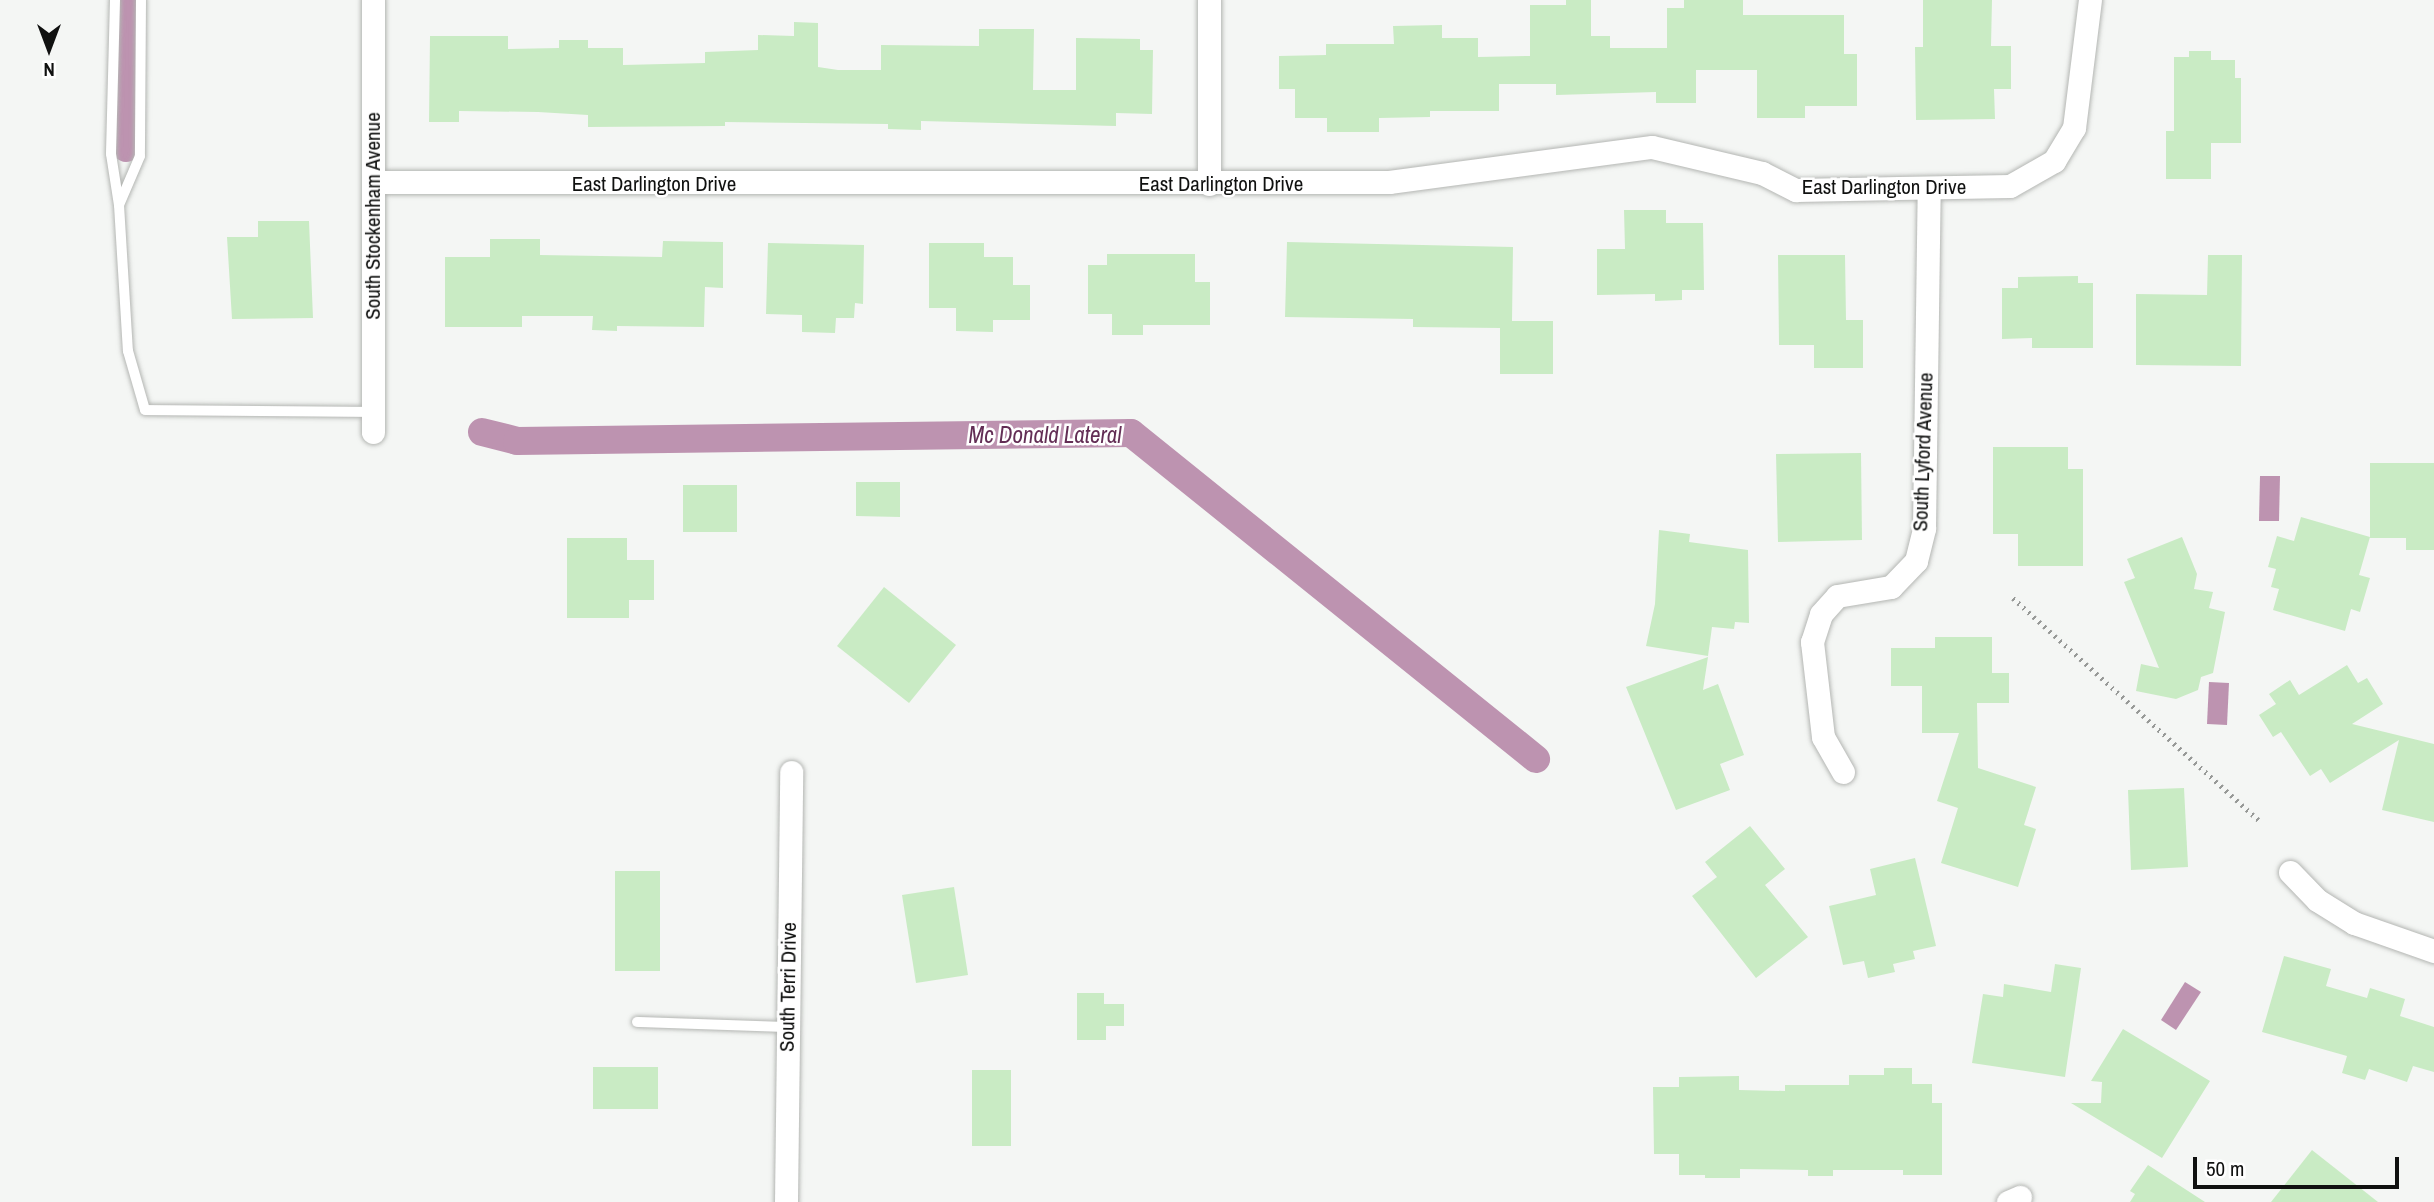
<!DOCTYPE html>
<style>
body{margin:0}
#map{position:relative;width:2434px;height:1202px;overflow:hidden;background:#f4f6f4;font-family:"Archivo Narrow",sans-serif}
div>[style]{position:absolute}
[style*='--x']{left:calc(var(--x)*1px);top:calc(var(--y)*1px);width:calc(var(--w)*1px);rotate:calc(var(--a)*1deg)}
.water>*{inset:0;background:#bd93b0}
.canal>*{height:28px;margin:-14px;padding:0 14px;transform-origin:14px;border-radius:14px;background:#bd93b0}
.building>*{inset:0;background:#c9ebc4}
.path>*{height:4.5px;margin-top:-2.25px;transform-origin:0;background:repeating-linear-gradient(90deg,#979997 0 2px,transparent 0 7px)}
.roads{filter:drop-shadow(0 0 2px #b4b6b3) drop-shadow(0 0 2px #b4b6b3)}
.service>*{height:10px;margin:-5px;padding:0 5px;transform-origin:5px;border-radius:5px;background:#fff}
.minor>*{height:23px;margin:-11.5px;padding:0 11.5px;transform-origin:11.5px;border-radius:11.5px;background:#fff}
span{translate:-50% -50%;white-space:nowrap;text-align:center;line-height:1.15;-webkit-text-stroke:5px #fff;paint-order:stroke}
.street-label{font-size:21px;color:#101110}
.water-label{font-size:23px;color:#632e55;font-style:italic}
.north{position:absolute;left:14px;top:14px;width:70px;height:70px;-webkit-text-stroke:5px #fff;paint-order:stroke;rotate:180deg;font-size:19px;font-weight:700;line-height:28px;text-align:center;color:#101110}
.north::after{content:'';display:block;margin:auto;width:24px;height:32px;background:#101110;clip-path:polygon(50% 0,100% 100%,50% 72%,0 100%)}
.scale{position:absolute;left:2193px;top:1157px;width:206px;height:32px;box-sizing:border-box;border:4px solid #101110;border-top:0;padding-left:9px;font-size:21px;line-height:24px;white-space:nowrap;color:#101110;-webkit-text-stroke:5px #fff;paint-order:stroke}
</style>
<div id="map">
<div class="water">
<div style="clip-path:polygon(2260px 476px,2280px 476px,2279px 521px,2259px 521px)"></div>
<div style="clip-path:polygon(2209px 682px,2229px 683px,2227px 725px,2207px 724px)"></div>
<div style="clip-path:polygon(2185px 982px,2201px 992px,2176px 1030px,2161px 1020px)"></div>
</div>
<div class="canal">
<div style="--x:126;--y:148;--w:148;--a:-89.6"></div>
<div style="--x:482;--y:432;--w:36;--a:14"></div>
<div style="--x:517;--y:441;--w:614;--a:-0.75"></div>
<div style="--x:1131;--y:433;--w:520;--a:38.83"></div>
</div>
<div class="building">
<div style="clip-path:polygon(1566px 0,1591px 0,1591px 36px,1610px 36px,1610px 48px,1667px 48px,1667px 8px,1684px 8px,1684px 0,1743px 0,1743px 15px,1844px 15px,1844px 54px,1857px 54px,1857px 106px,1805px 106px,1805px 118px,1757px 118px,1757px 70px,1696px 70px,1696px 103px,1656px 103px,1656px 92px,1556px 95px,1556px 84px,1499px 84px,1499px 111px,1430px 111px,1430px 117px,1379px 118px,1379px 132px,1327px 132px,1327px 118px,1295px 118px,1295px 89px,1279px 89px,1279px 56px,1326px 55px,1326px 44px,1394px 44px,1393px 26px,1442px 25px,1442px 38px,1478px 38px,1478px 57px,1530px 56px,1530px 5px,1566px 5px)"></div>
<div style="clip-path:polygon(1923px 0,1992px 0,1991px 46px,2011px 46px,2011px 89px,1994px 89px,1995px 119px,1916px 120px,1915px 47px,1923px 47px)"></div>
<div style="clip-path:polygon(794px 22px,818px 23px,818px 67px,838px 70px,881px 70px,881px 45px,979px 46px,979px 29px,1034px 29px,1033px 90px,1076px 90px,1076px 38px,1140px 39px,1140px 50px,1153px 50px,1152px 114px,1116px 113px,1116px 126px,921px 121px,921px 130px,888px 129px,888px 124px,725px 122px,725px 126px,588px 127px,588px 115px,538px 112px,459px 111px,459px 122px,429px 122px,430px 36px,508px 36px,508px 49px,559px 48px,559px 40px,588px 40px,588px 48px,623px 48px,623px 65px,705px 63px,705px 52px,758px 50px,758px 35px,794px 36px)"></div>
<div style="clip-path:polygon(2189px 51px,2211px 51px,2211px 60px,2235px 60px,2235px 78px,2241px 78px,2241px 143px,2211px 143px,2211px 179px,2166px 179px,2166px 131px,2174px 131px,2174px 57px,2189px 57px)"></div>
<div style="clip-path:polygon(1624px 210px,1666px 210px,1666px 223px,1703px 223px,1704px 290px,1682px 290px,1682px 300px,1655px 301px,1655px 294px,1597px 295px,1597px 249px,1625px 249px)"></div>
<div style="clip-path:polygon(258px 221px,309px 221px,313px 318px,232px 319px,227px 237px,258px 237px)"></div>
<div style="clip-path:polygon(490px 239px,540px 239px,540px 255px,662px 257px,663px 241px,723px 242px,723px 288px,705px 287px,704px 327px,617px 326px,617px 331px,592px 330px,593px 316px,522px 316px,522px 327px,445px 327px,445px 257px,490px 257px)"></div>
<div style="clip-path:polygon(1287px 242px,1513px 247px,1512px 321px,1553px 321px,1553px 374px,1500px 374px,1500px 328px,1413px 327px,1413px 319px,1285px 317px)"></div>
<div style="clip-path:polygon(768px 243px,864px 245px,863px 304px,855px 303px,854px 318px,836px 318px,835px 333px,802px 332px,802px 315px,766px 314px)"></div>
<div style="clip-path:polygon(929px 243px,984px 243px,984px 257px,1013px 257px,1013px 285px,1030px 285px,1030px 320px,993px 320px,993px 332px,956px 331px,956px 308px,929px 308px)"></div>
<div style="clip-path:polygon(1107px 254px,1195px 254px,1195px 282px,1210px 282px,1210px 325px,1143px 325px,1143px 335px,1112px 335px,1112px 314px,1088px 314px,1088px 265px,1107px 265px)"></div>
<div style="clip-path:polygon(1778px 255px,1845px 255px,1846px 320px,1863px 320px,1863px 368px,1814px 368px,1814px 345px,1779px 345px)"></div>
<div style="clip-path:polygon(2208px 255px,2242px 255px,2241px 366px,2136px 365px,2136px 294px,2207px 295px)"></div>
<div style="clip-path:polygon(2078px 276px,2078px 283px,2093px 283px,2093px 348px,2032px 348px,2032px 338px,2002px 339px,2002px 288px,2018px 288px,2018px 277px)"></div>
<div style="clip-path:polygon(1993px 447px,2068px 447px,2068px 469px,2083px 469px,2083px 566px,2018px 566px,2018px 534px,1993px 534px)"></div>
<div style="clip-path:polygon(1861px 453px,1862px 540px,1778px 542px,1776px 454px)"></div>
<div style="clip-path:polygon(2370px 463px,2434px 463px,2434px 550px,2406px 550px,2406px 538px,2370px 538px)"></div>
<div style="clip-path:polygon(856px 482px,900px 482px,900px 517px,856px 516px)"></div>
<div style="clip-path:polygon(683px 485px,737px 485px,737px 532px,683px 532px)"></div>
<div style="clip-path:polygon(2301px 517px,2370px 537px,2359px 575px,2370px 578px,2360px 612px,2351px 609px,2345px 631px,2273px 610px,2279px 589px,2271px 587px,2276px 569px,2268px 567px,2277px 536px,2294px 541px)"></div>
<div style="clip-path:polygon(1659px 530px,1690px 534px,1689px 542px,1748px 550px,1749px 623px,1735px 622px,1734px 629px,1712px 627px,1708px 656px,1646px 646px,1655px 604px)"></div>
<div style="clip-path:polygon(2182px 537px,2197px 574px,2194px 589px,2213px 592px,2209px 608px,2225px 612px,2213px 673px,2201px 677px,2198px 690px,2176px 699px,2136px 691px,2141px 664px,2159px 668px,2124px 582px,2135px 578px,2127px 559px)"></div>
<div style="clip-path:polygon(567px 538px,627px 538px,627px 560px,654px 560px,654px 600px,629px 600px,629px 618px,567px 618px)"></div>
<div style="clip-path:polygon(884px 587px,956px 645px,909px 703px,837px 646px)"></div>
<div style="clip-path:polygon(1935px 637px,1992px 637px,1992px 673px,2009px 673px,2009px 703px,1977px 703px,1978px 768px,2036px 787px,2024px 825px,2036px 829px,2018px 887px,1941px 863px,1958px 808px,1937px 801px,1959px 733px,1922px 733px,1922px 686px,1891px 686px,1891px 648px,1935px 648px)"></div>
<div style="clip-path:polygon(1708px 657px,1703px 690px,1718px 684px,1744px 755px,1720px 764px,1730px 790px,1676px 810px,1626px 687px)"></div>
<div style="clip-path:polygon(2347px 665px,2358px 683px,2367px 678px,2383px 704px,2352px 724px,2434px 744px,2434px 822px,2382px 810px,2399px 740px,2330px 783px,2321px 769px,2310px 776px,2281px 732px,2273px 737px,2259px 715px,2276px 704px,2269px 694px,2290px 680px,2299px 695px)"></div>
<div style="clip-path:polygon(2184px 788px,2188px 867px,2131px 870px,2128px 790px)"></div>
<div style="clip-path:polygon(1750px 826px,1785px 869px,1765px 885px,1808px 937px,1756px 978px,1692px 896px,1717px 877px,1705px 862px)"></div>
<div style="clip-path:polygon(1915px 858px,1936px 946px,1913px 951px,1915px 959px,1893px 964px,1895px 972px,1868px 978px,1864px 961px,1843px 965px,1829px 906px,1876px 895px,1870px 869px)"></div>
<div style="clip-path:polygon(615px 871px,660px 871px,660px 971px,615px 971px)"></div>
<div style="clip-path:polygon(954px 887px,968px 975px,916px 983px,902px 895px)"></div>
<div style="clip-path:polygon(2284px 956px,2331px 969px,2326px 986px,2367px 998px,2370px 988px,2405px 999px,2400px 1016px,2434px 1027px,2434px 1072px,2413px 1066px,2407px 1082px,2369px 1069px,2365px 1080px,2342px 1073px,2347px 1056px,2262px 1032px)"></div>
<div style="clip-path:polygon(2055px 964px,2081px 968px,2065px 1077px,1972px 1063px,1983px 994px,2003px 997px,2004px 984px,2051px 992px)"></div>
<div style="clip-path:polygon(1077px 993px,1104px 993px,1104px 1004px,1124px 1004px,1124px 1026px,1106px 1026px,1106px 1040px,1077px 1040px)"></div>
<div style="clip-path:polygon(2123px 1029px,2210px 1081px,2162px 1158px,2071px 1103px,2101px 1103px,2102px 1082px,2091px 1081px)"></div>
<div style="clip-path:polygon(593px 1067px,658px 1067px,658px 1109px,593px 1109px)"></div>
<div style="clip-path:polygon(1884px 1068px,1912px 1068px,1912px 1084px,1932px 1084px,1932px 1103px,1942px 1103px,1942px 1175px,1903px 1175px,1903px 1170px,1833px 1170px,1833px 1176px,1808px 1176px,1808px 1170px,1740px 1169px,1740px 1178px,1705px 1178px,1705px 1175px,1679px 1175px,1679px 1154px,1654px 1154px,1653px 1087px,1679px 1087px,1679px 1077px,1739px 1076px,1739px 1090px,1785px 1091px,1785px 1085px,1849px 1085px,1849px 1075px,1884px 1075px)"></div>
<div style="clip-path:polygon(972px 1070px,1011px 1070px,1011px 1146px,972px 1146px)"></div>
<div style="clip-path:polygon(2312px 1150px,2378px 1202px,2271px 1202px)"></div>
<div style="clip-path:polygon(2148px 1165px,2205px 1202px,2130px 1202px,2135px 1194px,2130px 1191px)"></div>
</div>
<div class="path">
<div style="--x:2013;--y:598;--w:331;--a:42.1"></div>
</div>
<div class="roads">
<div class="service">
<div style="--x:115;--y:0;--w:154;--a:91.5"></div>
<div style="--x:111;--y:154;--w:52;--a:81.1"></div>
<div style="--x:141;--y:0;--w:156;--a:90.4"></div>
<div style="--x:140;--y:156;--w:53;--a:113.2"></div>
<div style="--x:119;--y:205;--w:146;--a:86.5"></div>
<div style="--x:128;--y:351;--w:61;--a:73.9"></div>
<div style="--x:145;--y:410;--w:228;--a:0.5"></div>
<div style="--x:637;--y:1022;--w:151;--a:1.9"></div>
</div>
<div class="minor">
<div style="--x:373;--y:0;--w:432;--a:90"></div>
<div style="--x:1209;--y:0;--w:184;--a:90"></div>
<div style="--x:373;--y:182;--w:1016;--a:0"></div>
<div style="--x:1389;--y:182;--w:265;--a:-7.6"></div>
<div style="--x:1652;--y:147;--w:113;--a:13.3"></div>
<div style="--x:1762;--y:173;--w:38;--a:27"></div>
<div style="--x:1796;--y:190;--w:214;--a:-1.1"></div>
<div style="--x:2010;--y:186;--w:51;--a:-29.6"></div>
<div style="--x:2054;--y:161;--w:39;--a:-59"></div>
<div style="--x:2074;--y:128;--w:129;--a:-82.9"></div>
<div style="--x:1843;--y:772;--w:40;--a:-119.7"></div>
<div style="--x:1823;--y:737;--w:96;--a:-96.6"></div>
<div style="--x:1812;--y:642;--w:29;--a:-72"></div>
<div style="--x:1821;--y:614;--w:24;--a:-48"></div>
<div style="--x:1837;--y:596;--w:55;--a:-9.5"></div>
<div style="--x:1891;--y:587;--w:36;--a:-46"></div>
<div style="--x:1916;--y:561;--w:34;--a:-76"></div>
<div style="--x:1924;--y:528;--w:339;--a:-89.2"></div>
<div style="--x:2290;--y:872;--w:39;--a:46"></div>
<div style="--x:2317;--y:900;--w:44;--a:31.9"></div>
<div style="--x:2354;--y:923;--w:85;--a:19.3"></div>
<div style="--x:786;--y:1202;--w:430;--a:-89.3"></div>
<div style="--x:2008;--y:1202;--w:13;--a:-23"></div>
</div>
</div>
<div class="street-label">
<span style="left:654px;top:184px">East Darlington Drive</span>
<span style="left:1221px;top:184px">East Darlington Drive</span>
<span style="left:1884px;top:187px">East Darlington Drive</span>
<span style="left:373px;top:216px;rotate:-90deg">South Stockenham Avenue</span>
<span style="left:1923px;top:452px;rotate:-88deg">South Lyford Avenue</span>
<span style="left:788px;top:987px;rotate:-89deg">South Terri Drive</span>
</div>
<div class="water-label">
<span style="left:1045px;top:435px">Mc Donald Lateral</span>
</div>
<div class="north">N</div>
<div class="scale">50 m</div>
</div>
